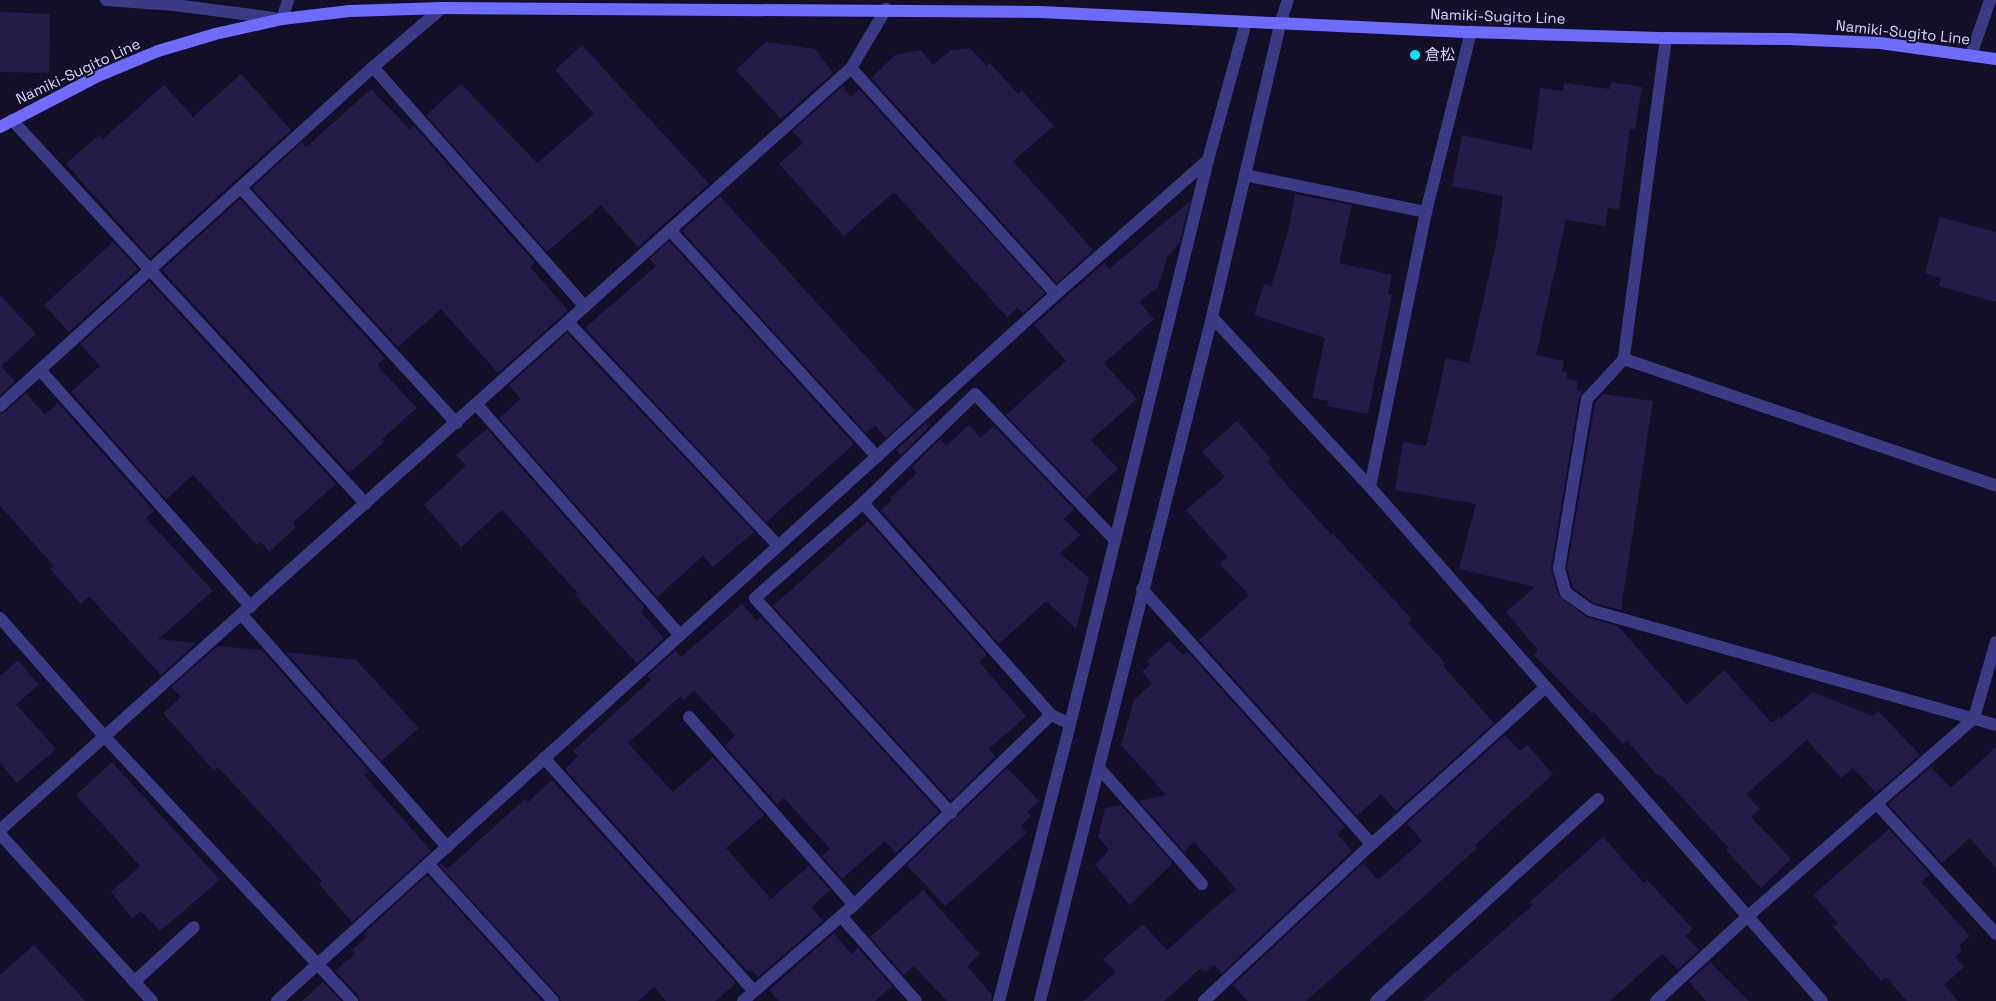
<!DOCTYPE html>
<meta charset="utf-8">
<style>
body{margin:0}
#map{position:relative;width:1996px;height:1001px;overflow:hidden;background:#130f26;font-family:"Space Grotesk","Noto Sans JP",sans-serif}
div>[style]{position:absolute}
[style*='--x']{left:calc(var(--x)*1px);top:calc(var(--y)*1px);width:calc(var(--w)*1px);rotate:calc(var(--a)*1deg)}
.building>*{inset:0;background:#241b47}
.street>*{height:12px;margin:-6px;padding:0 6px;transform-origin:6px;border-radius:6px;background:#3d3a85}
.secondary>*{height:12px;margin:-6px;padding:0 6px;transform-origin:6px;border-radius:6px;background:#6f6bff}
.dots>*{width:14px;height:14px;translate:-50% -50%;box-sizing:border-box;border:2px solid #130f26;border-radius:50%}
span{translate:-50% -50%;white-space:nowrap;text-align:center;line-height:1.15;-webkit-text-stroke:4px #130f26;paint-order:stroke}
.street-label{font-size:15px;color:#d9d4ff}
.poi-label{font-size:15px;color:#d9d4ff}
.left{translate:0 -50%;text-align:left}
</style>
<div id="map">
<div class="building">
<div style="clip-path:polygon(0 12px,50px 14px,49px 73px,0 72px)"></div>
<div style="clip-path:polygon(766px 42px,815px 49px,833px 73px,781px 119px,736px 70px)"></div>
<div style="clip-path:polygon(582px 45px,709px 184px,638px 247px,601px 205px,547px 252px,426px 115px,461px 84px,537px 163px,594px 114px,555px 70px)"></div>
<div style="clip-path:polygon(970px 48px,986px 66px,990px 63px,1018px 94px,1022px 91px,1054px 126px,1013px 161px,1093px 250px,1057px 283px,871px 78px,895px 55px,921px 50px,933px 65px,951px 50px)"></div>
<div style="clip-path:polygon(241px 74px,291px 130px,150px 258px,66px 164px,99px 135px,103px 139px,164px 85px,193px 117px)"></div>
<div style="clip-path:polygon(1611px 82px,1642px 87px,1635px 130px,1630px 129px,1619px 210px,1608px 208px,1605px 226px,1566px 220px,1536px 355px,1564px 361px,1562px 371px,1567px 372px,1566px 379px,1578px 381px,1576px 390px,1583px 391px,1579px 398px,1551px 568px,1558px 595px,1586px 617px,1618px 626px,1687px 705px,1724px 670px,1772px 723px,1779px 717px,1780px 719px,1813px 692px,1873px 716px,1878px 711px,1920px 755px,1876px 793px,1853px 768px,1841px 778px,1807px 740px,1746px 794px,1760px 809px,1751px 817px,1791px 859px,1761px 888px,1726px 850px,1728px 847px,1660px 774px,1658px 776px,1627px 741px,1623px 744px,1594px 712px,1592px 714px,1534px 655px,1538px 650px,1506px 612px,1535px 587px,1459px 569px,1476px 504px,1395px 490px,1403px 442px,1426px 446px,1446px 358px,1469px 363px,1496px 244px,1503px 196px,1452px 186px,1462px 135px,1532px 150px,1540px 88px,1563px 91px,1564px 83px,1610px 89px)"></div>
<div style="clip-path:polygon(843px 86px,851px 97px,859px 89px,1045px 293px,1023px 313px,1017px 308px,1007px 317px,894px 192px,844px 236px,779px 164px,803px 143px,792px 131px)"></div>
<div style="clip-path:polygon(371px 89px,410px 130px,414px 126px,535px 263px,530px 267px,568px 310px,498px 373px,441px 309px,398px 347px,252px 188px,302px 142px,306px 147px)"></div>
<div style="clip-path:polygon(1295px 194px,1352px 205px,1339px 263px,1392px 275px,1388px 294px,1392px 295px,1368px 414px,1327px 406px,1328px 401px,1312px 398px,1325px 338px,1254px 315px,1264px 284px,1271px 287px,1288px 232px)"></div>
<div style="clip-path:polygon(720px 196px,915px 411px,886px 438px,875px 425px,866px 433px,682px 231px)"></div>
<div style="clip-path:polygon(240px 199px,385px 358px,377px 365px,417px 408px,382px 439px,384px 442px,349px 473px,162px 270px)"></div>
<div style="clip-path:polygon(1190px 201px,1180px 241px,1167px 258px,1158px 287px,1139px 302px,1154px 319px,1104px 363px,1137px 399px,1091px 440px,1118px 469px,1086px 498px,1006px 415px,1066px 361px,1034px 325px,1104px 263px,1109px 269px)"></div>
<div style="clip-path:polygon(1940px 217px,1996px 232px,1996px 302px,1939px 286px,1941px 278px,1925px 273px)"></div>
<div style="clip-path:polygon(669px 241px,854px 444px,766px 522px,585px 328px,656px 266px,649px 259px)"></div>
<div style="clip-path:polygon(113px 242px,138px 269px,69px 332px,44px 305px)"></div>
<div style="clip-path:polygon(149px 281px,336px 484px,293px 522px,296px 527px,269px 552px,261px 542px,257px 545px,193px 475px,166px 500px,71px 392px,100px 366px,80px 344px)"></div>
<div style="clip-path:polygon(0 295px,36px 334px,1px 366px,15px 381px,0 395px)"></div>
<div style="clip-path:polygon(567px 333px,754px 532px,713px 567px,703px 556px,657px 597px,499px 418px,521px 399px,509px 385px)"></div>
<div style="clip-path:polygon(26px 393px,45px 415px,58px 403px,154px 511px,146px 518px,213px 591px,158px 639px,196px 643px,161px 675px,89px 596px,81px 604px,50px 569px,54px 566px,0 506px,0 414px,5px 412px)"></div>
<div style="clip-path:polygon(1603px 394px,1653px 401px,1621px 610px,1594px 603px,1573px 588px,1567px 568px,1595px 403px)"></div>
<div style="clip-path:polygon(1237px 421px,1271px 459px,1267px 462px,1331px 535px,1333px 534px,1412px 619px,1408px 623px,1445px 663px,1443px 666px,1494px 723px,1396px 811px,1381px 794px,1357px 816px,1199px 640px,1249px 595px,1220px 564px,1228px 557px,1186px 510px,1225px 477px,1202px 452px)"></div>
<div style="clip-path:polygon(926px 423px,929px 427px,901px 455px,896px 450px)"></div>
<div style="clip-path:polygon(969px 425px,981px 438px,994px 426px,1074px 509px,1064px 519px,1080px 535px,1060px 553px,1089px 578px,1076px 629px,1046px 601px,999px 644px,881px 510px,892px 500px,890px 498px,917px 473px,912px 467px,940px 439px,946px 446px)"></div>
<div style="clip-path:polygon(487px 429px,645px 608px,640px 611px,664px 638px,637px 664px,575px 595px,578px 593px,502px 510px,461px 547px,424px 505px,466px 466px,456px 455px)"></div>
<div style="clip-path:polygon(868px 521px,987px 655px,979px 662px,1026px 716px,989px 749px,996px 756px,951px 801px,773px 606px)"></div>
<div style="clip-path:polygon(742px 604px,757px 621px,761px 617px,939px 812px,896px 853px,885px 841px,842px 879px,822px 856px,830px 849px,784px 798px,777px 804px,725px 746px,735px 735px,694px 690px,684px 700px,681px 696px,628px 743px,673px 792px,713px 757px,764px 815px,726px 848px,771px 899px,809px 866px,830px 890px,811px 907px,823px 921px,758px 977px,751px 970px,748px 972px,565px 769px,578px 756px,573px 751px,651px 680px,647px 676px,675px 651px,681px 657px)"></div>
<div style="clip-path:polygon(1169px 641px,1183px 655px,1187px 651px,1345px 827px,1337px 834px,1352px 851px,1222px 973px,1214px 965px,1206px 972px,1201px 968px,1164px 1001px,1083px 1001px,1116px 972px,1103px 959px,1143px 924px,1167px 950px,1236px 889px,1194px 842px,1184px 852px,1139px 801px,1166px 795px,1121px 745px,1134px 700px,1152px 683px,1142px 672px,1150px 664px,1147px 661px)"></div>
<div style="clip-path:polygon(218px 646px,262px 650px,369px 771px,364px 775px,431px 851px,352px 922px,319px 884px,322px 881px,276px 830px,218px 767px,214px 771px,163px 713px,181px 697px,171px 687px)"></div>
<div style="clip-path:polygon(286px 652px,356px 660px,419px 728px,381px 761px)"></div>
<div style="clip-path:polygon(18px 660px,39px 685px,16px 704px,56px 749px,17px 783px,0 763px,0 676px)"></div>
<div style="clip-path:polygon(1505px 735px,1520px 751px,1527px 745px,1553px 774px,1475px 845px,1477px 848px,1441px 881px,1306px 1001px,1248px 1001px,1233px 985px,1363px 863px,1378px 880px,1422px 841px,1407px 823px)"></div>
<div style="clip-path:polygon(1996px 747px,1996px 868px,1970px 838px,1942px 863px,1888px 804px,1931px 767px,1951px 788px)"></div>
<div style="clip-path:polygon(112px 762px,220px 880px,160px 931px,141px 911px,132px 918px,111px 892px,140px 866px,76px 795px)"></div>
<div style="clip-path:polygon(1007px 768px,1039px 801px,1027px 812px,1031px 816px,1021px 826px,1027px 833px,945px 906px,907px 865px)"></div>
<div style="clip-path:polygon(552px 780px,736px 983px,715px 1001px,666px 1001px,654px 987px,638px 1001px,561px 1001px,559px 996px,439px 865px,441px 863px,447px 869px,525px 799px,528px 802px)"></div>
<div style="clip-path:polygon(1121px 805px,1173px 863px,1130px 905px,1095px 865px,1109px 850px,1098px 837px,1105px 808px)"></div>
<div style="clip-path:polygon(1889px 829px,1930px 874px,1921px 882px,1970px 936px,1959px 946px,1962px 951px,1955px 957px,1964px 967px,1944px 985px,1958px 1001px,1907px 1001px,1886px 977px,1881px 981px,1833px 927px,1838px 923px,1813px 895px)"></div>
<div style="clip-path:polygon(1603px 837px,1644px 883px,1647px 880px,1693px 929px,1685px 936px,1699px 950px,1678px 970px,1662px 954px,1610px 1001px,1423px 1001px,1533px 905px,1530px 902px)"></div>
<div style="clip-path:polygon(427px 875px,542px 1001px,360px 1001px,358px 995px,335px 971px,355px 954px,352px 950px,367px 937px,363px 934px)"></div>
<div style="clip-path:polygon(923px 890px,980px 954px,967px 966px,992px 995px,991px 1001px,947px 1001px,914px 966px,904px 975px,870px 937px)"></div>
<div style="clip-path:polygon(834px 933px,851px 954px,858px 948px,892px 986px,875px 1001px,779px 1001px,769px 990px)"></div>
<div style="clip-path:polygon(34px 945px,85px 1001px,0 1001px,0 975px)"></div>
<div style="clip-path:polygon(1710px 962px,1749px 1001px,1706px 1001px,1689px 982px)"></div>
<div style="clip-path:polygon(323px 982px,341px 1001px,302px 1001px)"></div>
</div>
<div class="street">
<div style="--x:106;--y:0;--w:69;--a:4.1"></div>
<div style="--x:175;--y:5;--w:108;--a:7.5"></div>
<div style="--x:282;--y:19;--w:20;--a:-72"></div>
<div style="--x:1666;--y:38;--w:324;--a:97.5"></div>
<div style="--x:1624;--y:359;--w:393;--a:18.8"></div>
<div style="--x:1971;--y:55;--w:58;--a:-70.9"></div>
<div style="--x:373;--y:67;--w:320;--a:48.5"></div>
<div style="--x:851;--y:68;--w:305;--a:47.8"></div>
<div style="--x:12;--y:120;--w:522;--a:47.33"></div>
<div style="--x:1245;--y:175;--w:185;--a:11.6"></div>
<div style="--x:241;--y:188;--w:319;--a:47.5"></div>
<div style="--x:670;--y:230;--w:307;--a:47.6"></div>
<div style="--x:1212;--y:317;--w:232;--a:47.1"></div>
<div style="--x:1370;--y:487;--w:684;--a:48.67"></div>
<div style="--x:568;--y:322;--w:307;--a:46.8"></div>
<div style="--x:1624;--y:359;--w:54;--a:132.8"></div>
<div style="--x:1587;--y:399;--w:172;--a:99.4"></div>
<div style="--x:1559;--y:569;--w:25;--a:74"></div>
<div style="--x:1566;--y:593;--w:29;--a:35"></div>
<div style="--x:1590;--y:610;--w:422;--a:15.8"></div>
<div style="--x:40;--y:370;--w:317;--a:48.3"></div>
<div style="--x:477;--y:405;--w:307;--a:48.6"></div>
<div style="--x:0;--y:406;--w:504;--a:-42.27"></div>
<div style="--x:373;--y:67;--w:91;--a:-40.5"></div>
<div style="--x:1370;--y:487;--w:281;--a:-78.5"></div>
<div style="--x:1426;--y:212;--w:186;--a:-76"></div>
<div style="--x:863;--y:503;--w:283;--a:48.4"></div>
<div style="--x:1142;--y:589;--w:343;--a:48"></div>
<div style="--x:242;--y:615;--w:310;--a:48.5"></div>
<div style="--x:0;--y:618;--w:159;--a:48.6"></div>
<div style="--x:105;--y:737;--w:362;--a:46.9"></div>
<div style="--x:689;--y:717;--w:250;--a:48.7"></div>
<div style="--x:544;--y:758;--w:314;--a:48"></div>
<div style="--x:1099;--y:768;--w:155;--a:48.4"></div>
<div style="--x:1877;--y:804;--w:176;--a:47.5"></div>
<div style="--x:951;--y:813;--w:291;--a:-132.4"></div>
<div style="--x:755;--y:598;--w:144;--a:-41.3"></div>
<div style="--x:863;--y:503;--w:156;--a:-44.2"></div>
<div style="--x:975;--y:394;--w:202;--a:46.2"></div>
<div style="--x:0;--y:830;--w:1142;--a:-41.84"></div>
<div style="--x:851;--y:68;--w:69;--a:-59.3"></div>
<div style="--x:0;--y:834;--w:226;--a:47.7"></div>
<div style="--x:428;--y:864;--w:185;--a:47.6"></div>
<div style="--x:841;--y:916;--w:113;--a:48.6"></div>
<div style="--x:134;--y:982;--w:81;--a:-42.5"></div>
<div style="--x:277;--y:1001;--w:1052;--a:-42.23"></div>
<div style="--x:1056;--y:294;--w:203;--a:-41.4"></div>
<div style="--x:743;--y:1001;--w:147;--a:-40.9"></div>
<div style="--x:854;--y:905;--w:274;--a:-44"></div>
<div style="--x:1051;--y:715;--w:21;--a:25"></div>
<div style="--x:999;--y:1001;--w:286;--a:-75.6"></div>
<div style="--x:1070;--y:724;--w:581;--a:-76.25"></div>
<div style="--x:1208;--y:160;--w:143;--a:-74.6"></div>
<div style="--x:1040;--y:1001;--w:705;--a:-75.88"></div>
<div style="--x:1212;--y:317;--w:301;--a:-76.9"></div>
<div style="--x:1280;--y:24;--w:25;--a:-72"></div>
<div style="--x:1204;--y:1001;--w:230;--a:-43.1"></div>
<div style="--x:1372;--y:844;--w:234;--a:-42.1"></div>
<div style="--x:1376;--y:1001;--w:300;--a:-42.3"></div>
<div style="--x:1656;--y:1001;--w:124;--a:-42.7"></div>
<div style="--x:1747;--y:917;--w:302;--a:-41.2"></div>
<div style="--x:1974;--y:718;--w:79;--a:-73.9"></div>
</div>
<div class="secondary">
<div style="--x:0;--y:127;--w:110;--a:-27.5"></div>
<div style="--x:98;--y:76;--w:65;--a:-22.6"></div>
<div style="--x:158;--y:51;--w:59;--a:-16.6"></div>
<div style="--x:215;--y:34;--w:69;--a:-12.6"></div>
<div style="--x:282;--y:19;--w:68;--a:-6.7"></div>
<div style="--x:350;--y:11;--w:92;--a:-1.9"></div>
<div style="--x:442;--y:8;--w:598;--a:0.38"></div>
<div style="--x:1040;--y:12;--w:431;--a:2.7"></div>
<div style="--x:1471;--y:32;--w:195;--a:1.8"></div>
<div style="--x:1666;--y:38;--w:122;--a:0.5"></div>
<div style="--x:1788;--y:39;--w:92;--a:2.5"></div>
<div style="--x:1880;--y:43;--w:117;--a:7.9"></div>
</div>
<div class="dots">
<div style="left:1415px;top:55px;background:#00e5ff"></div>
</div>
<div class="street-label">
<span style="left:1498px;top:16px;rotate:2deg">Namiki-Sugito Line</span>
<span style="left:1903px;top:32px;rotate:6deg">Namiki-Sugito Line</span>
<span style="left:78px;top:71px;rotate:-25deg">Namiki-Sugito Line</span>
</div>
<div class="poi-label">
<span class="left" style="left:1425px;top:55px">倉松</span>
</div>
</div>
